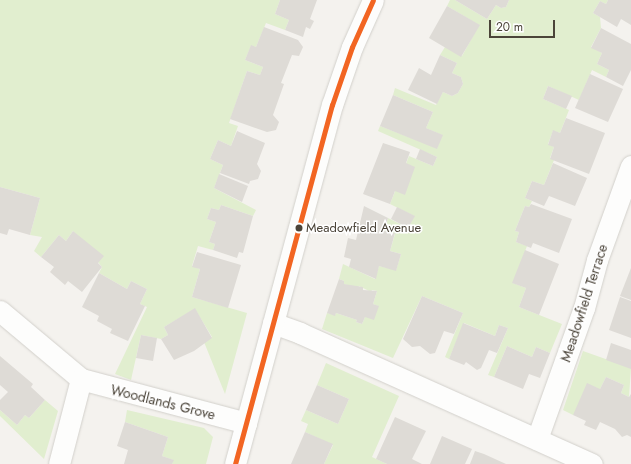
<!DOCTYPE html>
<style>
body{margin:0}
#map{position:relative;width:631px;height:464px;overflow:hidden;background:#f4f2ee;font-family:Jost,sans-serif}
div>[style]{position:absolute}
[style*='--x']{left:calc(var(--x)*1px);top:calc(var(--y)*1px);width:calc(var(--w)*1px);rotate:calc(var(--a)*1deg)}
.green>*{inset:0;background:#e1eecf}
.building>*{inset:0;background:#dedbd6}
.roads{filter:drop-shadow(0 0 1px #d2d0cb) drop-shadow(0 0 1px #d2d0cb)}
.minor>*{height:21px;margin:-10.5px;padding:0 10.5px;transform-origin:10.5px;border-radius:10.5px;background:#fdfdfc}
.bus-1>*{height:5px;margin:-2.5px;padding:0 2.5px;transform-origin:2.5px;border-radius:2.5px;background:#f26522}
.dots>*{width:11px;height:11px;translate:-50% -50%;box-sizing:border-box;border:2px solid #fff;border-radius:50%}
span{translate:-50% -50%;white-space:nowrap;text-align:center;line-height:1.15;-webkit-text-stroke:3px #fff;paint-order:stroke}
.bus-label{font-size:13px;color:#4b4439}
.left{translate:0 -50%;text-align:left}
.street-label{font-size:14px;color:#4b4439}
.scale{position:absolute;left:489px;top:20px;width:66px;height:18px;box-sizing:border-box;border:2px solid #4b4439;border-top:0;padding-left:5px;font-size:12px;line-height:14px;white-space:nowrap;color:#4b4439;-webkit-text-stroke:3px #fff;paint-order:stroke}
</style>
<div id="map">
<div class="green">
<div style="clip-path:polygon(0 0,280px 0,275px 14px,289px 20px,285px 30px,266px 23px,256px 47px,251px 46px,245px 60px,263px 67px,260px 75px,247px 71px,229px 123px,238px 126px,231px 146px,218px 140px,210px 159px,223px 165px,214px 188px,256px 210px,253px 216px,221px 205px,219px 210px,211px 208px,207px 219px,216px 222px,209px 242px,215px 244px,213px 250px,198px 246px,192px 266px,200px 269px,192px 297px,247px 313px,225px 394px,204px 342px,212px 337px,195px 309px,164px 327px,168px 335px,161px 339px,141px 335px,131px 380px,115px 374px,147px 307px,140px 304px,147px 289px,131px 281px,127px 289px,99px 273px,102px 267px,73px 231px,66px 241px,59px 235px,41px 257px,34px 251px,42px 237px,30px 235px,40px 198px,0 187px)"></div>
<div style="clip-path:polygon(450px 0,455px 0,487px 19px,496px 5px,501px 8px,506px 7px,509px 0,608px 0,606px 4px,600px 1px,593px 13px,600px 17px,601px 28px,591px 47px,602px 53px,597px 64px,609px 70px,606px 77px,592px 70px,579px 100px,548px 86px,543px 99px,569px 110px,560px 133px,553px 131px,548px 144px,554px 147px,550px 158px,554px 160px,544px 185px,532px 181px,525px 198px,532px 201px,529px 207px,525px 206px,515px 231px,519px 232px,516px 242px,527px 246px,513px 283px,526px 288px,519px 307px,562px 324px,550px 353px,536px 347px,532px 357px,507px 346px,494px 377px,488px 375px,508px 328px,499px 325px,495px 336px,464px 323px,449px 359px,445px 357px,463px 313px,422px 296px,393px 358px,322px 329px,327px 313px,335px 315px,336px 313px,357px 320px,356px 322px,362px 324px,365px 317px,378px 306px,373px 304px,377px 291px,372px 290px,371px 292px,359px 286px,358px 288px,344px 284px,344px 281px,339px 279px,343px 264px,375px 279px,379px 266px,396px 270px,401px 254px,390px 251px,395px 234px,384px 231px,388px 218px,408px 228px,414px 216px,390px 204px,409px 156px,433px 166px,437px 157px,378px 131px,380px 126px,437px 148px,442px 135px,426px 128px,433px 112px,393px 95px,395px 88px,436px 105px,443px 92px,452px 96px,458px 93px,463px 84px,461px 77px,452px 73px,457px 63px,440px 55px,445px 47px,462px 56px,479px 25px,447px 6px)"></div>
<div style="clip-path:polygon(583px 351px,631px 368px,629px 397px,621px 393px,624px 385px,606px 377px,600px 389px,573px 415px,563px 410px)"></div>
<div style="clip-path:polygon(326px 363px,399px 396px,372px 457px,387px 464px,324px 464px,333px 445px,305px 432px,308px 424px,301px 421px,306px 410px,338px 424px,349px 399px,317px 385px)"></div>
<div style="clip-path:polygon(45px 400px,58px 411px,44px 459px,0 416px,0 410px,17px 425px,25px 415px,29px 418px)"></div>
<div style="clip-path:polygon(127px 410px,204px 428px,213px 437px,206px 464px,172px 464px,173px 460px,162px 456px,168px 437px,125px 422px)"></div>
</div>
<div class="building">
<div style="clip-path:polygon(280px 0,317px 0,310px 19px,314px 21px,310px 29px,306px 27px,303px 37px,285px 30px,289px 20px,275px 14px)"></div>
<div style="clip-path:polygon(455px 0,509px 0,506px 7px,501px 8px,496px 5px,487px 19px)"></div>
<div style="clip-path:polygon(608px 0,631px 0,631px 25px,621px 19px,617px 27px,593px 13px,600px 1px,606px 4px)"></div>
<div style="clip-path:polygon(447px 6px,480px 25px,461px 57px,429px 38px)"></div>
<div style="clip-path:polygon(264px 27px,298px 40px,303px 47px,299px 56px,292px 55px,281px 83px,284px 84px,273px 115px,279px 122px,276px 130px,267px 132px,230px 119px,247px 71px,260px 75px,263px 67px,245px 60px,251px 45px,256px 47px)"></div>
<div style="clip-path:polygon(601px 28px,631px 44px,631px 70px,623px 86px,606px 77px,609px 70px,597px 64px,602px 53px,591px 48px)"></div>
<div style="clip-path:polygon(440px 55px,457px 63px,452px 73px,461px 77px,463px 84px,458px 93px,452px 96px,443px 92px,437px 104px,408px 90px,419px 68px,431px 75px)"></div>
<div style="clip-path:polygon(590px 74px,623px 89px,608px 122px,575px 108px)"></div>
<div style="clip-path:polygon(548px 86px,572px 96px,566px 109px,543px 99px)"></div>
<div style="clip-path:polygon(393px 95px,433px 112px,426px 128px,443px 135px,437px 149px,380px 126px)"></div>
<div style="clip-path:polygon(566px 118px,605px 133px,589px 174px,550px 159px,554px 147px,548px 145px,553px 130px,560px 133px)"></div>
<div style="clip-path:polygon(237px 131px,265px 143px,257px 164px,261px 171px,258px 179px,250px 181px,249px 184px,220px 173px,223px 165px,210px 159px,218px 140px,231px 146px)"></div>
<div style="clip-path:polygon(383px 143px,410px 152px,406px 163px,415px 167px,405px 195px,395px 191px,390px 204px,363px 194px)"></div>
<div style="clip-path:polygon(420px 149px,437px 157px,433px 166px,416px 159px)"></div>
<div style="clip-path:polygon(553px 163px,587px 178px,575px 206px,549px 196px,544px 206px,525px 198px,532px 181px,544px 185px)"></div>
<div style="clip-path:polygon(219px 174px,248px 186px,242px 202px,214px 188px)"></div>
<div style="clip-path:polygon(0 187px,40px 198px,30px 235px,9px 229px,7px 235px,0 233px)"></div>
<div style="clip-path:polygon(531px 204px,572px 219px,559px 253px,533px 243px,531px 248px,516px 242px,519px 232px,515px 231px,525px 206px,529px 207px)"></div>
<div style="clip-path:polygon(221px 205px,253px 216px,243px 253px,239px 252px,237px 258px,213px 250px,215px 244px,209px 242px,216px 222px,207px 219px,211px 208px,219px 210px)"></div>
<div style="clip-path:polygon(364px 206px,388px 218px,384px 231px,395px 233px,390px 251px,401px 254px,396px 271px,379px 266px,376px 279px,349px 267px,351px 259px,344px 257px,348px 238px,356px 240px)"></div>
<div style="clip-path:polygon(397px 207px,415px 216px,408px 228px,391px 219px)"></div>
<div style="clip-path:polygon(73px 231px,104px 256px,98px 263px,102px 267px,82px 292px,68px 281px,65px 285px,50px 272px,54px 267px,41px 257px,59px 235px,66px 241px)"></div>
<div style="clip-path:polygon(525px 250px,559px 264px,539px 315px,519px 307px,526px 288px,512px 283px)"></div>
<div style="clip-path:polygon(197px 252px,241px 265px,228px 308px,192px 297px,200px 269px,192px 267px)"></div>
<div style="clip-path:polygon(631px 268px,631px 300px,620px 296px)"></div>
<div style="clip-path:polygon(99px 273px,127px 289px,131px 281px,147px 289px,140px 304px,145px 306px,128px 341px,110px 333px,112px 329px,97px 321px,99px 316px,82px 307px)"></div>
<div style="clip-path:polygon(339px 279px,344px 281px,344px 284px,363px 287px,363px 290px,377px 291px,373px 304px,379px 306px,374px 320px,365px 317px,362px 324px,356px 322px,357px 320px,336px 313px,335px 316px,327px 313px)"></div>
<div style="clip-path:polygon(422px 296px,463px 313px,454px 334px,444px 331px,435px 353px,430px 354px,420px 346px,412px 347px,403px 339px)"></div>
<div style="clip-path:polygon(620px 297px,631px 301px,631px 338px,609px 330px)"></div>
<div style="clip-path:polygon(195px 308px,212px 338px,194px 351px,174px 360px,161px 339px,168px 335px,164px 327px)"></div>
<div style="clip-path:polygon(463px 323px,495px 336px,499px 325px,508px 328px,497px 353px,489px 350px,481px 368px,477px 370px,466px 362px,464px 365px,449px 359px)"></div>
<div style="clip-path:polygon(141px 335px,157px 338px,153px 361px,136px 358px)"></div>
<div style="clip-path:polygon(611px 343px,631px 350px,631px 369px,606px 360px)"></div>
<div style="clip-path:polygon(507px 346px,532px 357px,536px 347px,550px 353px,540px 378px,529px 374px,523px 389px,494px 377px)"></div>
<div style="clip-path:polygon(0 356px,33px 384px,31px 387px,45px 400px,29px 418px,25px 415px,17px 425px,0 410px,0 400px,8px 392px,0 385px)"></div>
<div style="clip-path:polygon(606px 377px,624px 385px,621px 393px,629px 397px,631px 394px,631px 437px,627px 435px,622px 437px,615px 429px,600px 422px,596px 430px,584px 425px,586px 421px,573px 415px,587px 383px,600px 389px)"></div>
<div style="clip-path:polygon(317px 385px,349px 399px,338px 424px,306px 410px)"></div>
<div style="clip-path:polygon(395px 417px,426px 431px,412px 459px,422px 464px,387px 464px,376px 459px)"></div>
<div style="clip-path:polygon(125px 422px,168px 437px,162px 456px,174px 460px,172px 464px,124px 464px,128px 450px,117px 446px)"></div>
<div style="clip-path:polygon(305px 432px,333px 444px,324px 464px,291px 464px)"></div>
<div style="clip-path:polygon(442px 436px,472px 449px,465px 464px,430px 464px)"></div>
<div style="clip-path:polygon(475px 451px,484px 454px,506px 464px,470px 464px)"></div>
</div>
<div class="roads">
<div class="minor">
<div style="--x:0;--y:311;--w:106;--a:40"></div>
<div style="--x:81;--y:379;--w:171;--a:14.9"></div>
<div style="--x:273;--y:323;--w:29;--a:20"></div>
<div style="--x:300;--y:333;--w:320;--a:24.2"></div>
<div style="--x:537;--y:439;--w:139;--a:-70.3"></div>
<div style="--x:584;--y:308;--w:50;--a:-74.8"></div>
<div style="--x:597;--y:260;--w:100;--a:-70.1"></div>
<div style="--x:59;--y:464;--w:88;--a:-75.5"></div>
<div style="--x:235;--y:464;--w:372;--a:-74.9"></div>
<div style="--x:332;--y:105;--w:61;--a:-71"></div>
<div style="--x:352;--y:47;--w:51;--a:-65.9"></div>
</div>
</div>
<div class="bus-1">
<div style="--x:235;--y:464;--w:372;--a:-74.9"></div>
<div style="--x:332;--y:105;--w:61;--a:-71"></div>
<div style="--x:352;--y:47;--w:51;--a:-65.9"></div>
</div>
<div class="dots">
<div style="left:299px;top:228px;background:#4b4439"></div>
</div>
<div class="bus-label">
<span class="left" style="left:306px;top:228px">Meadowfield Avenue</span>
</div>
<div class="street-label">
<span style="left:584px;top:303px;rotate:-72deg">Meadowfield Terrace</span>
<span style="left:163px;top:402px;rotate:14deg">Woodlands Grove</span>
</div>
<div class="scale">20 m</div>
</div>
